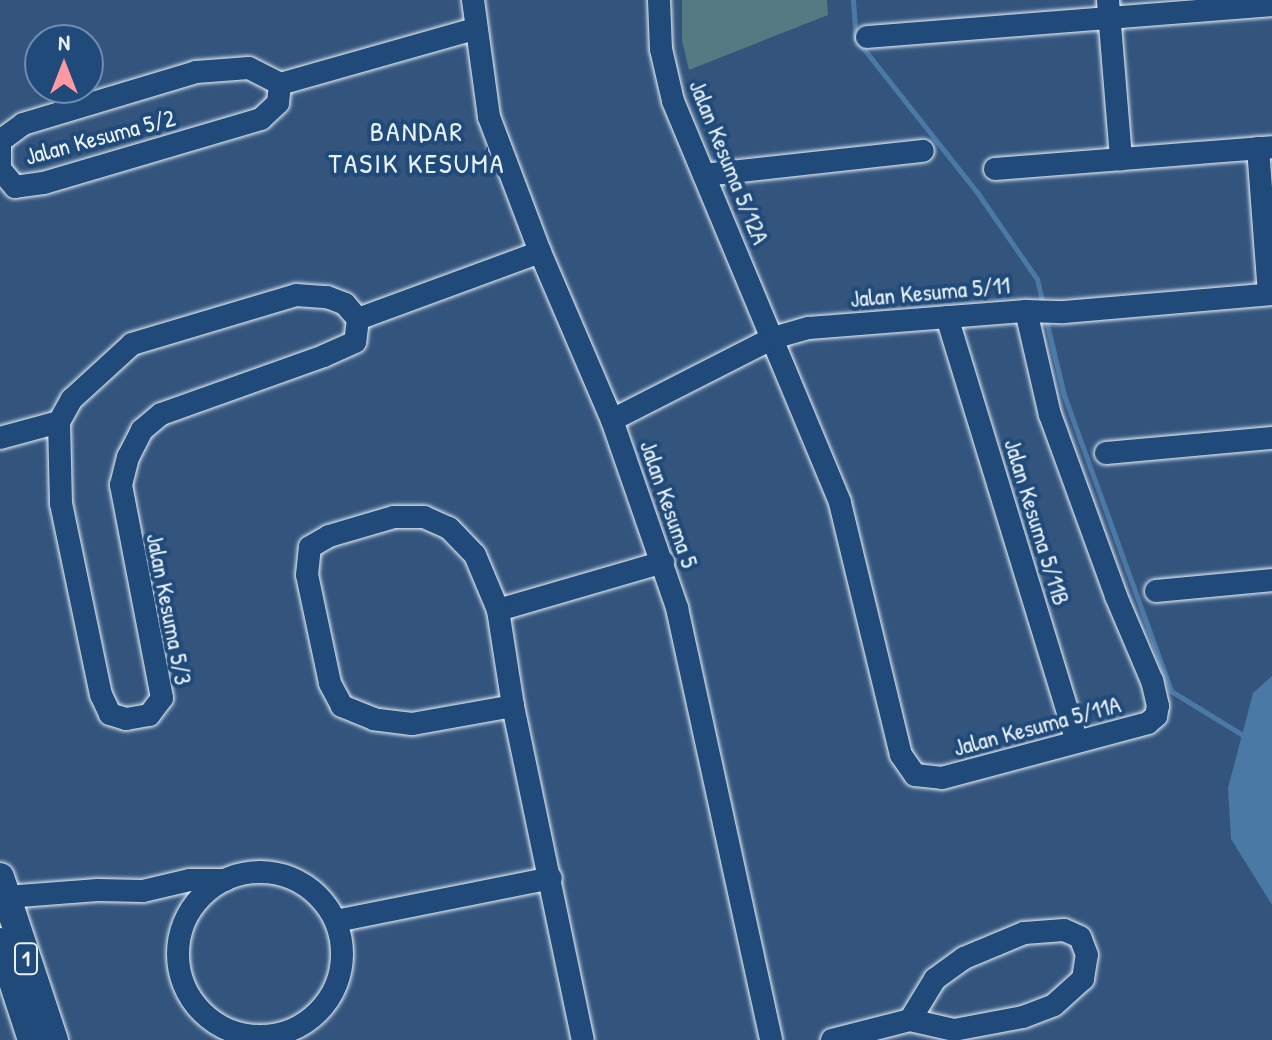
<!DOCTYPE html>
<style>
body{margin:0}
#map{position:relative;width:1272px;height:1040px;overflow:hidden;background:#33547d;font-family:"Patrick Hand",sans-serif}
div>[style]{position:absolute}
[style*='--x']{left:calc(var(--x)*1px);top:calc(var(--y)*1px);width:calc(var(--w)*1px);rotate:calc(var(--a)*1deg)}
.green>*{inset:0;background:#537b81}
.water>*{inset:0;background:#4a79a6}
.stream>*{height:5px;margin:-2.5px;padding:0 2.5px;transform-origin:2.5px;border-radius:2.5px;background:#4a79a6}
.roads{filter:drop-shadow(0 0 2px #e8f1f8) drop-shadow(0 0 2px #e8f1f8)}
.minor>*{height:22px;margin:-11px;padding:0 11px;transform-origin:11px;border-radius:11px;background:#1f4a7a}
.minor>.ring{margin:-11px;padding:0;box-sizing:content-box;background:none;border:22px solid #1f4a7a;border-radius:50%}
.major>*{height:28px;margin:-14px;padding:0 14px;transform-origin:14px;border-radius:14px;background:#1f4a7a}
span{translate:-50% -50%;white-space:nowrap;text-align:center;line-height:1.15;-webkit-text-stroke:8px #1f4a7a;paint-order:stroke}
.shield-label span{padding:2px 6px;background:#1f4a7a;border:2px solid;border-radius:6px;-webkit-text-stroke-width:0}
.shield-label{font-size:22px;color:#e8f1f8;font-weight:700}
.street-label{font-size:24px;color:#e8f1f8}
.quarter-label{font-size:28px;color:#e8f1f8;letter-spacing:2px}
.north{position:absolute;left:24px;top:24px;width:80px;height:80px;box-sizing:border-box;background:#1f4a7a;border:2px solid #6f8dac;border-radius:50%;rotate:0deg;font-size:22px;font-weight:700;line-height:32px;text-align:center;color:#e8f1f8}
.north::after{content:'';display:block;margin:auto;width:28px;height:36px;background:#ff9aa2;clip-path:polygon(50% 0,100% 100%,50% 72%,0 100%)}
</style>
<div id="map">
<div class="green">
<div style="clip-path:polygon(682px 0,827px 0,828px 15px,689px 70px,682px 40px)"></div>
</div>
<div class="water">
<div style="clip-path:polygon(1272px 676px,1272px 905px,1231px 839px,1228px 788px,1253px 693px)"></div>
</div>
<div class="stream">
<div style="--x:853;--y:0;--w:39;--a:86"></div>
<div style="--x:856;--y:39;--w:199;--a:51.7"></div>
<div style="--x:979;--y:195;--w:102;--a:55.4"></div>
<div style="--x:1037;--y:279;--w:27;--a:77"></div>
<div style="--x:1046;--y:319;--w:78;--a:76.7"></div>
<div style="--x:1064;--y:395;--w:315;--a:70.1"></div>
<div style="--x:1171;--y:691;--w:82;--a:31.6"></div>
</div>
<div class="roads">
<div class="minor">
<div style="--x:473;--y:0;--w:118;--a:82.2"></div>
<div style="--x:489;--y:117;--w:144;--a:69.3"></div>
<div style="--x:540;--y:252;--w:183;--a:66.8"></div>
<div style="--x:612;--y:420;--w:199;--a:70.9"></div>
<div style="--x:677;--y:608;--w:442;--a:77.7"></div>
<div style="--x:659;--y:0;--w:49;--a:87.7"></div>
<div style="--x:661;--y:49;--w:53;--a:77"></div>
<div style="--x:673;--y:101;--w:435;--a:67.4"></div>
<div style="--x:840;--y:503;--w:259;--a:76.4"></div>
<div style="--x:901;--y:755;--w:24;--a:55"></div>
<div style="--x:915;--y:775;--w:27;--a:6"></div>
<div style="--x:942;--y:778;--w:213;--a:-14.9"></div>
<div style="--x:1148;--y:723;--w:11;--a:-41"></div>
<div style="--x:1156;--y:716;--w:10;--a:-79"></div>
<div style="--x:1158;--y:706;--w:26;--a:-103"></div>
<div style="--x:1152;--y:681;--w:92;--a:-113"></div>
<div style="--x:1116;--y:596;--w:193;--a:-110"></div>
<div style="--x:1050;--y:415;--w:107;--a:-103"></div>
<div style="--x:1108;--y:0;--w:160;--a:85.3"></div>
<div style="--x:867;--y:37;--w:406;--a:-4.5"></div>
<div style="--x:280;--y:84;--w:19;--a:96"></div>
<div style="--x:278;--y:103;--w:23;--a:137"></div>
<div style="--x:261;--y:119;--w:227;--a:163.6"></div>
<div style="--x:43;--y:183;--w:28;--a:172"></div>
<div style="--x:15;--y:187;--w:23;--a:-130"></div>
<div style="--x:0;--y:169;--w:28;--a:-90"></div>
<div style="--x:0;--y:141;--w:29;--a:-36"></div>
<div style="--x:23;--y:124;--w:181;--a:-16.7"></div>
<div style="--x:196;--y:72;--w:53;--a:-4.3"></div>
<div style="--x:249;--y:68;--w:35;--a:27"></div>
<div style="--x:280;--y:84;--w:203;--a:-15.8"></div>
<div style="--x:1258;--y:148;--w:146;--a:85.7"></div>
<div style="--x:995;--y:169;--w:278;--a:-4.5"></div>
<div style="--x:704;--y:175;--w:220;--a:-6.3"></div>
<div style="--x:296;--y:295;--w:31;--a:4"></div>
<div style="--x:327;--y:297;--w:19;--a:21"></div>
<div style="--x:345;--y:304;--w:20;--a:49"></div>
<div style="--x:358;--y:319;--w:23;--a:97"></div>
<div style="--x:355;--y:342;--w:34;--a:156"></div>
<div style="--x:324;--y:356;--w:173;--a:160.4"></div>
<div style="--x:161;--y:414;--w:25;--a:140"></div>
<div style="--x:142;--y:430;--w:30;--a:117"></div>
<div style="--x:128;--y:457;--w:29;--a:104"></div>
<div style="--x:121;--y:485;--w:217;--a:79.1"></div>
<div style="--x:162;--y:698;--w:21;--a:127"></div>
<div style="--x:149;--y:715;--w:23;--a:170"></div>
<div style="--x:126;--y:719;--w:17;--a:-163"></div>
<div style="--x:110;--y:714;--w:21;--a:-115"></div>
<div style="--x:101;--y:695;--w:195;--a:-101.8"></div>
<div style="--x:61;--y:504;--w:82;--a:-91.4"></div>
<div style="--x:59;--y:422;--w:26;--a:-61"></div>
<div style="--x:72;--y:399;--w:81;--a:-42.5"></div>
<div style="--x:132;--y:344;--w:171;--a:-16.6"></div>
<div style="--x:947;--y:317;--w:443;--a:73"></div>
<div style="--x:358;--y:319;--w:194;--a:-20.2"></div>
<div style="--x:612;--y:420;--w:181;--a:-27"></div>
<div style="--x:773;--y:338;--w:37;--a:-16"></div>
<div style="--x:809;--y:328;--w:218;--a:-4.5"></div>
<div style="--x:1026;--y:311;--w:38;--a:2"></div>
<div style="--x:1064;--y:312;--w:209;--a:-4.9"></div>
<div style="--x:0;--y:438;--w:61;--a:-15.2"></div>
<div style="--x:1106;--y:453;--w:167;--a:-5.2"></div>
<div style="--x:1156;--y:591;--w:117;--a:-5.4"></div>
<div style="--x:498;--y:610;--w:172;--a:-16.2"></div>
<div style="--x:513;--y:706;--w:103;--a:169.9"></div>
<div style="--x:412;--y:724;--w:38;--a:-173"></div>
<div style="--x:374;--y:719;--w:35;--a:-158"></div>
<div style="--x:342;--y:706;--w:26;--a:-118"></div>
<div style="--x:330;--y:683;--w:110;--a:-102"></div>
<div style="--x:307;--y:575;--w:28;--a:-84"></div>
<div style="--x:310;--y:547;--w:22;--a:-30"></div>
<div style="--x:329;--y:536;--w:68;--a:-16.3"></div>
<div style="--x:394;--y:517;--w:30;--a:0"></div>
<div style="--x:424;--y:517;--w:27;--a:24"></div>
<div style="--x:449;--y:528;--w:37;--a:46"></div>
<div style="--x:475;--y:555;--w:60;--a:67.3"></div>
<div style="--x:498;--y:610;--w:97;--a:81.1"></div>
<div style="--x:513;--y:706;--w:341;--a:78.2"></div>
<div class="ring" style="left:178px;top:872px;width:142px;height:142px"></div>
<div style="--x:6;--y:897;--w:92;--a:-4.4"></div>
<div style="--x:98;--y:890;--w:45;--a:1.3"></div>
<div style="--x:143;--y:891;--w:48;--a:-13.2"></div>
<div style="--x:190;--y:880;--w:35;--a:0"></div>
<div style="--x:336;--y:921;--w:219;--a:-11.3"></div>
<div style="--x:832;--y:1040;--w:81;--a:-14.4"></div>
<div style="--x:910;--y:1020;--w:45;--a:12.8"></div>
<div style="--x:954;--y:1030;--w:70;--a:-10.7"></div>
<div style="--x:1023;--y:1017;--w:33;--a:-21"></div>
<div style="--x:1054;--y:1005;--w:39;--a:-42"></div>
<div style="--x:1083;--y:979;--w:24;--a:-81"></div>
<div style="--x:1087;--y:955;--w:19;--a:-111"></div>
<div style="--x:1080;--y:937;--w:17;--a:-156"></div>
<div style="--x:1064;--y:930;--w:40;--a:175.7"></div>
<div style="--x:1024;--y:933;--w:65;--a:157.4"></div>
<div style="--x:964;--y:958;--w:36;--a:144"></div>
<div style="--x:935;--y:979;--w:48;--a:121.4"></div>
</div>
<div class="major">
<div style="--x:0;--y:877;--w:172;--a:71.7"></div>
<div style="--x:0;--y:942;--w:103;--a:71.9"></div>
</div>
</div>
<div class="shield-label">
<span style="left:26px;top:959px">1</span>
</div>
<div class="street-label">
<span style="left:100px;top:137px;rotate:-15deg">Jalan Kesuma 5/2</span>
<span style="left:729px;top:162px;rotate:68deg">Jalan Kesuma 5/12A</span>
<span style="left:930px;top:292px;rotate:-5deg">Jalan Kesuma 5/11</span>
<span style="left:669px;top:504px;rotate:71deg">Jalan Kesuma 5</span>
<span style="left:1037px;top:522px;rotate:73deg">Jalan Kesuma 5/11B</span>
<span style="left:169px;top:609px;rotate:79deg">Jalan Kesuma 5/3</span>
<span style="left:1037px;top:726px;rotate:-15deg">Jalan Kesuma 5/11A</span>
</div>
<div class="quarter-label">
<span style="left:417px;top:147px">BANDAR<br>TASIK KESUMA</span>
</div>
<div class="north">N</div>
</div>
